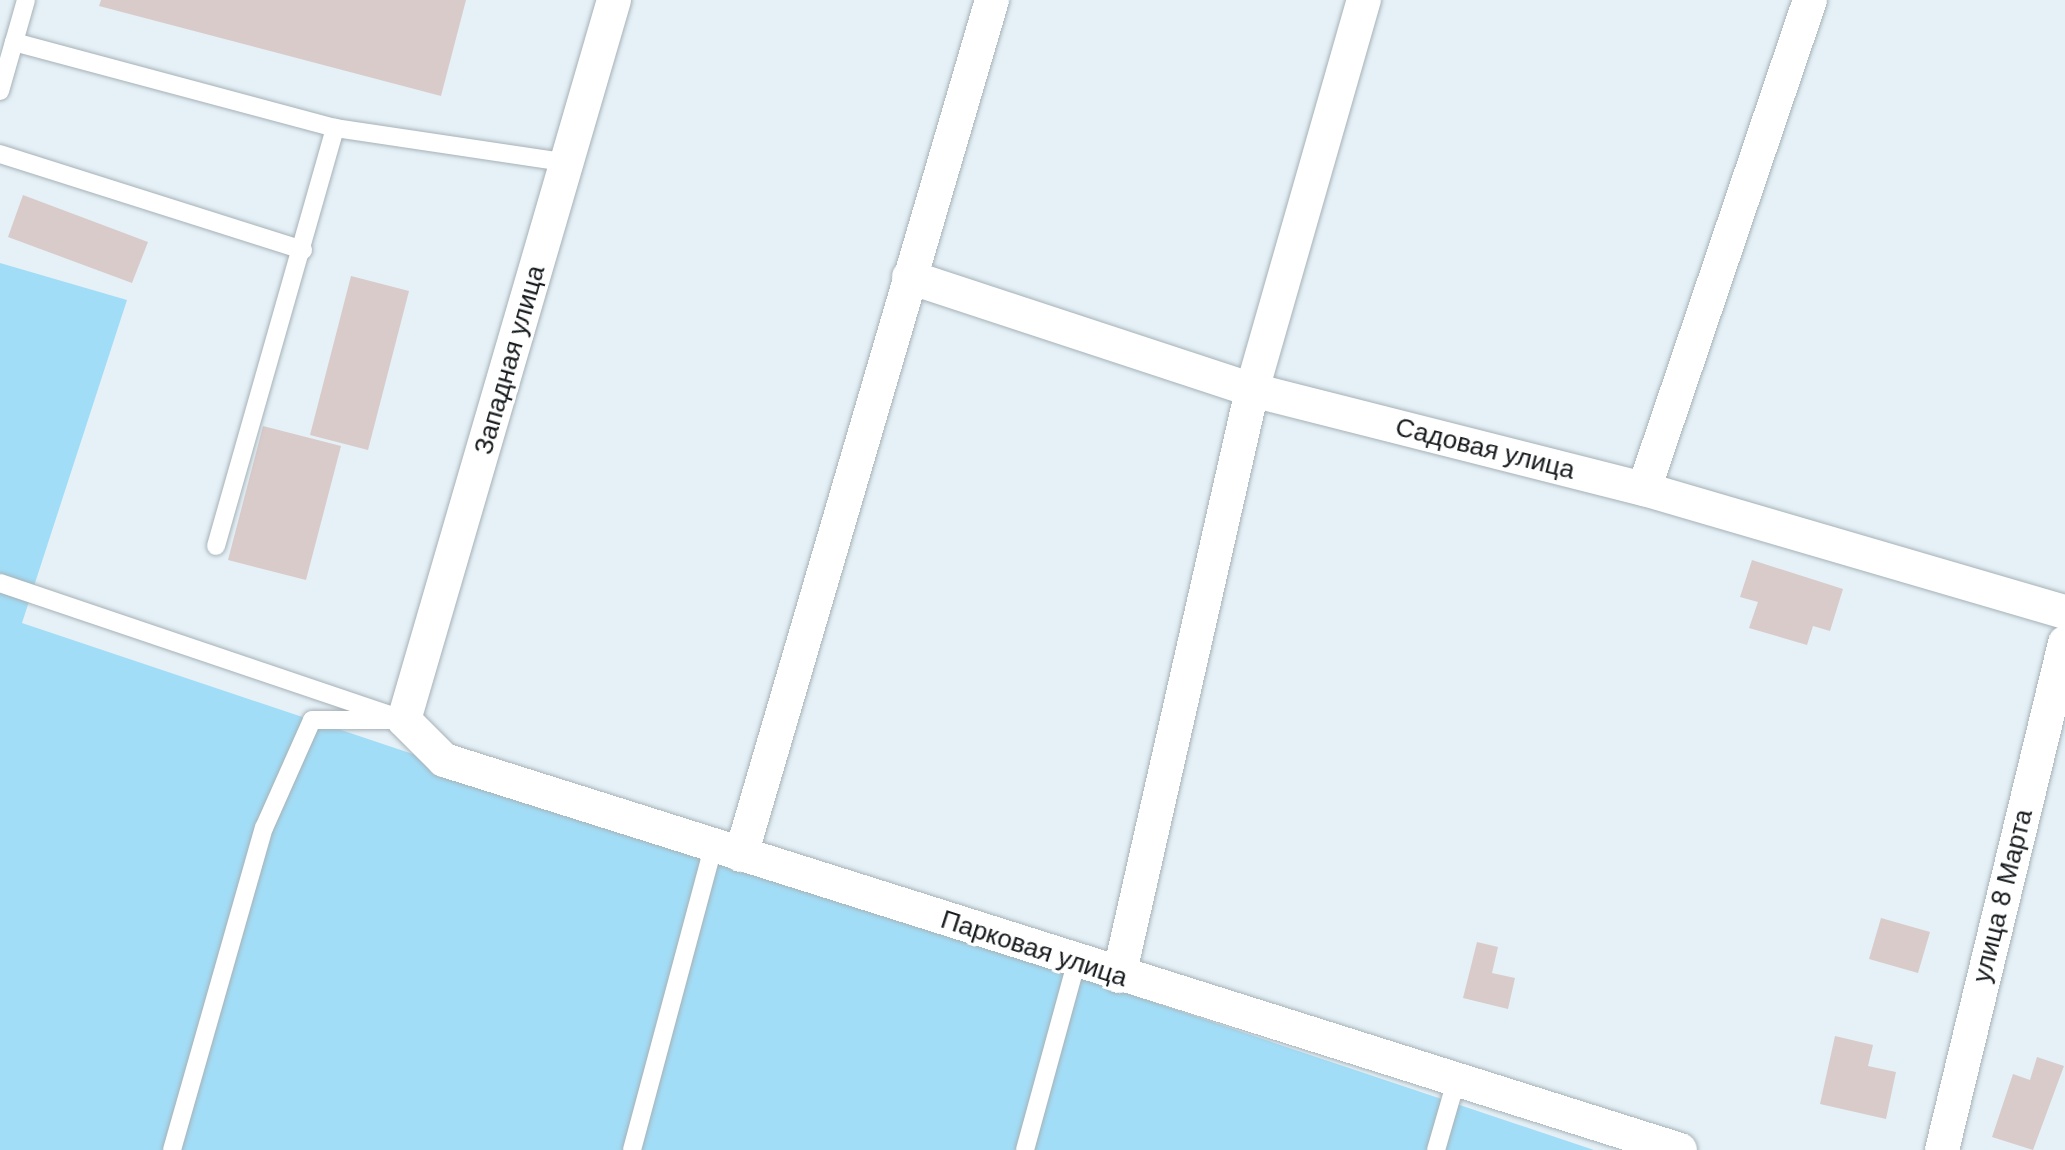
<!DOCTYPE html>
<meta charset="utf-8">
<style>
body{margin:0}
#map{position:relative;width:2065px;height:1150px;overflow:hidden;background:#e5f1f7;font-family:"DM Sans",sans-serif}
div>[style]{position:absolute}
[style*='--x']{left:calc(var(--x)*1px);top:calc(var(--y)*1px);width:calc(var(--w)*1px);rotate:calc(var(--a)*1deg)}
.green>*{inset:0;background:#a2ddf7}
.building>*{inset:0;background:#d8cbca}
.roads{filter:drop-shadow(0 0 2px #a6b2b7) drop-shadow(0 0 2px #a6b2b7)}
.service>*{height:18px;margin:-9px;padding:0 9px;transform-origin:9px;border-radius:9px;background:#fff}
.minor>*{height:34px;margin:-17px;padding:0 17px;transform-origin:17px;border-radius:17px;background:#fff}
span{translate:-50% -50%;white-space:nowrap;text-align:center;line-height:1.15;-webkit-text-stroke:6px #fff;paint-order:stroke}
.street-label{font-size:26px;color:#161a1c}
</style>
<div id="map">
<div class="green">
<div style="clip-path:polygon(0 263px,127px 300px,22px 623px,1594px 1150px,0 1150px)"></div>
</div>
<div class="building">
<div style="clip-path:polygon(101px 0,466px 0,441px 96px,99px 6px)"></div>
<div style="clip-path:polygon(23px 195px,148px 242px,132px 283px,8px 237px)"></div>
<div style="clip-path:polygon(351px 276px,409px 291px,368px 450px,310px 435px)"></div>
<div style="clip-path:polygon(263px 426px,341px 446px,306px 580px,228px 560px)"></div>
<div style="clip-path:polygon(1752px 560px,1843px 589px,1830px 631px,1813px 626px,1807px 645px,1749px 628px,1758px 602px,1740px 597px)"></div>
<div style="clip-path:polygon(1881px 918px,1930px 932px,1918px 973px,1869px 959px)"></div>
<div style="clip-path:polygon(1477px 942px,1498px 947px,1492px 973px,1515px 978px,1508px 1009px,1463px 998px)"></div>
<div style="clip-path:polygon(1835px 1036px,1873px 1045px,1868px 1066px,1896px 1072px,1886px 1119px,1820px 1104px)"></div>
<div style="clip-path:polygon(2037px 1057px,2064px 1066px,2033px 1150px,1992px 1137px,2013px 1074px,2030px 1080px)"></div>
</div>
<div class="roads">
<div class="service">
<div style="--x:26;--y:0;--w:44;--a:105.9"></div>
<div style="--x:14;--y:42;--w:332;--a:15"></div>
<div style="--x:335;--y:128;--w:236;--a:8.5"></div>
<div style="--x:0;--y:91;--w:51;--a:-74.1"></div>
<div style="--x:0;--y:154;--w:318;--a:17.6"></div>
<div style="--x:216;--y:546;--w:435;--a:-74.1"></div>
<div style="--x:0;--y:583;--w:412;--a:18.7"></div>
<div style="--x:172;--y:1150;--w:335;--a:-74.1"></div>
<div style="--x:264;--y:828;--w:118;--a:-66"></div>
<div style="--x:312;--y:720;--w:92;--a:0"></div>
<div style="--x:632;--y:1150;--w:314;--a:-75"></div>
<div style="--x:1025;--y:1150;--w:194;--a:-74.7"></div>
<div style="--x:1436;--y:1150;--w:72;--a:-73.8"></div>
</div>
<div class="minor">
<div style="--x:614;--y:0;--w:750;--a:106.26"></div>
<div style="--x:404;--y:720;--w:57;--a:45"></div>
<div style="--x:444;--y:760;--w:1296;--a:17.51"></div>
<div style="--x:909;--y:277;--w:361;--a:18.2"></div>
<div style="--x:1252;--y:390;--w:404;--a:14.2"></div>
<div style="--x:1644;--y:489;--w:439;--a:16.3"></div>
<div style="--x:1644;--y:489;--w:516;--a:-71.25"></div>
<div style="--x:741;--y:855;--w:891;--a:-73.64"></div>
<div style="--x:1119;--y:976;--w:601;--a:-77.21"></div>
<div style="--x:1252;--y:390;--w:406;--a:-74"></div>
<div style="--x:1942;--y:1150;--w:522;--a:-76.36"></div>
</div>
</div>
<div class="street-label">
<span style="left:510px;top:360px;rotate:-74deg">Западная улица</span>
<span style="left:1485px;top:449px;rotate:14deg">Садовая улица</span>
<span style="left:2003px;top:896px;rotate:-76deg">улица 8 Марта</span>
<span style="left:1034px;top:949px;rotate:18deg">Парковая улица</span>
</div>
</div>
